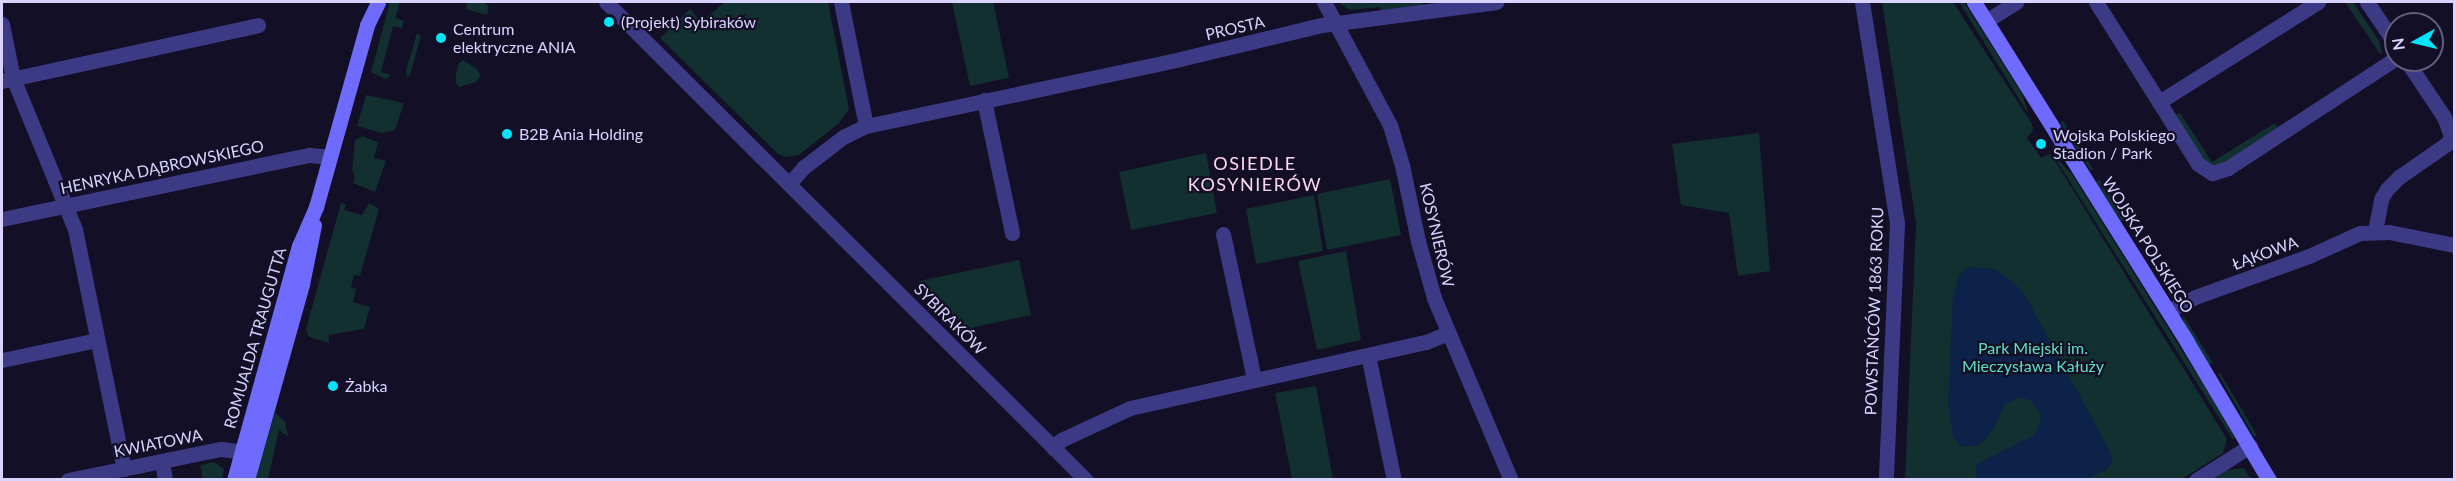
<!DOCTYPE html>
<meta charset="utf-8">
<style>
body{margin:0}
#map{position:relative;width:2456px;height:481px;overflow:hidden;background:#130f26;font-family:Lato,sans-serif}
div>[style]{position:absolute}
[style*='--x']{left:calc(var(--x)*1px);top:calc(var(--y)*1px);width:calc(var(--w)*1px);rotate:calc(var(--a)*1deg)}
.green>*{inset:0;background:#12302f}
.water>*{inset:0;background:#0c2248}
.street>*{height:15px;margin:-7.5px;padding:0 7.5px;transform-origin:7.5px;border-radius:7.5px;background:#3d3a85}
.secondary>*{height:15px;margin:-7.5px;padding:0 7.5px;transform-origin:7.5px;border-radius:7.5px;background:#6f6bff}
.dots>*{width:16px;height:16px;translate:-50% -50%;box-sizing:border-box;border:3px solid #130f26;border-radius:50%}
span{translate:-50% -50%;white-space:nowrap;text-align:center;line-height:1.15;-webkit-text-stroke:4.5px #130f26;paint-order:stroke}
.poi-label{font-size:16px;color:#d9d4ff}
.left{translate:0 -50%;text-align:left}
.street-label{font-size:16px;color:#d9d4ff}
.park-label{font-size:16px;color:#5fe0c0}
.neighbourhood-label{font-size:18px;color:#ffd6f0;letter-spacing:1.5px}
.frame{position:absolute;inset:0;border:3px solid #d9d4ff;pointer-events:none}
.north{position:absolute;left:2384px;top:12px;width:60px;height:60px;box-sizing:border-box;background:#130f26;border:2px solid #625e7d;border-radius:50%;rotate:262deg;font-size:16px;font-weight:700;line-height:24px;text-align:center;color:#d9d4ff}
.north::after{content:'';display:block;margin:auto;width:21px;height:27px;background:#00e5ff;clip-path:polygon(50% 0,100% 100%,50% 72%,0 100%)}
</style>
<div id="map">
<div class="green">
<div style="clip-path:polygon(390px 2px,400px 2px,395px 18px,404px 21px,402px 28px,393px 26px,381px 72px,391px 75px,386px 79px,371px 72px)"></div>
<div style="clip-path:polygon(467px 2px,484px 2px,489px 7px,487px 15px,466px 9px)"></div>
<div style="clip-path:polygon(725px 2px,828px 2px,849px 109px,839px 123px,799px 155px,785px 157px,778px 154px,660px 38px,690px 9px,701px 22px)"></div>
<div style="clip-path:polygon(952px 2px,993px 2px,1009px 78px,970px 86px)"></div>
<div style="clip-path:polygon(1338px 2px,1358px 3px,1424px 2px,1422px 5px,1381px 11px,1380px 7px,1349px 10px)"></div>
<div style="clip-path:polygon(1882px 2px,1953px 2px,2032px 124px,2033px 130px,2027px 138px,2041px 158px,2049px 154px,2052px 156px,2227px 439px,2223px 453px,2182px 479px,1905px 479px,1916px 223px)"></div>
<div style="clip-path:polygon(1959px 2px,1964px 2px,2022px 94px,2029px 115px)"></div>
<div style="clip-path:polygon(2345px 2px,2353px 2px,2379px 41px,2382px 53px,2380px 54px)"></div>
<div style="clip-path:polygon(417px 33px,421px 36px,410px 75px,407px 77px,406px 71px)"></div>
<div style="clip-path:polygon(463px 60px,477px 69px,481px 76px,476px 82px,459px 87px,456px 83px,456px 73px,459px 63px)"></div>
<div style="clip-path:polygon(366px 95px,404px 103px,395px 130px,382px 133px,357px 126px)"></div>
<div style="clip-path:polygon(2180px 113px,2212px 162px,2275px 123px,2278px 128px,2223px 164px,2212px 166px,2204px 161px,2175px 115px)"></div>
<div style="clip-path:polygon(2063px 121px,2093px 169px,2091px 171px,2060px 123px)"></div>
<div style="clip-path:polygon(1759px 133px,1770px 271px,1738px 276px,1729px 213px,1681px 205px,1672px 144px)"></div>
<div style="clip-path:polygon(362px 136px,378px 142px,374px 158px,386px 161px,375px 192px,353px 183px,355px 177px,352px 170px,355px 140px)"></div>
<div style="clip-path:polygon(1206px 153px,1217px 213px,1131px 230px,1119px 172px)"></div>
<div style="clip-path:polygon(2053px 155px,2072px 174px,2206px 389px,2234px 437px,2233px 440px)"></div>
<div style="clip-path:polygon(1390px 179px,1401px 235px,1327px 250px,1317px 194px)"></div>
<div style="clip-path:polygon(2099px 179px,2126px 221px,2121px 221px,2096px 182px)"></div>
<div style="clip-path:polygon(1314px 195px,1323px 251px,1256px 264px,1246px 209px)"></div>
<div style="clip-path:polygon(341px 203px,346px 204px,344px 210px,362px 215px,369px 203px,379px 209px,360px 276px,354px 275px,351px 287px,356px 289px,353px 302px,370px 307px,364px 329px,329px 335px,329px 343px,309px 337px,306px 329px)"></div>
<div style="clip-path:polygon(1346px 251px,1361px 340px,1317px 350px,1298px 261px)"></div>
<div style="clip-path:polygon(1019px 260px,1031px 315px,966px 329px,919px 281px)"></div>
<div style="clip-path:polygon(2183px 315px,2213px 363px,2209px 364px,2184px 324px)"></div>
<div style="clip-path:polygon(2220px 373px,2257px 435px,2254px 437px,2218px 374px)"></div>
<div style="clip-path:polygon(1316px 386px,1333px 479px,1292px 479px,1275px 393px)"></div>
<div style="clip-path:polygon(275px 412px,285px 422px,288px 436px,279px 430px,268px 479px,256px 479px)"></div>
<div style="clip-path:polygon(214px 462px,224px 469px,222px 479px,203px 479px,200px 465px)"></div>
<div style="clip-path:polygon(2244px 468px,2251px 479px,2213px 480px,2226px 470px)"></div>
</div>
<div class="water">
<div style="clip-path:polygon(1969px 267px,1995px 269px,2014px 283px,2025px 295px,2110px 451px,2113px 461px,2108px 468px,2088px 479px,1977px 479px,1975px 471px,1977px 464px,2034px 435px,2039px 425px,2041px 415px,2031px 401px,2025px 398px,2018px 398px,2005px 404px,1994px 428px,1986px 439px,1976px 446px,1961px 447px,1953px 437px,1948px 402px,1953px 297px,1960px 274px)"></div>
</div>
<div class="street">
<div style="--x:606;--y:2;--w:677;--a:44.88"></div>
<div style="--x:841;--y:2;--w:126;--a:78.6"></div>
<div style="--x:1324;--y:2;--w:140;--a:61.8"></div>
<div style="--x:1390;--y:125;--w:42;--a:73.3"></div>
<div style="--x:1402;--y:165;--w:78;--a:78.1"></div>
<div style="--x:1418;--y:241;--w:59;--a:74.3"></div>
<div style="--x:1434;--y:298;--w:198;--a:67.1"></div>
<div style="--x:1862;--y:2;--w:224;--a:81"></div>
<div style="--x:1897;--y:223;--w:257;--a:92.5"></div>
<div style="--x:2096;--y:2;--w:191;--a:57.8"></div>
<div style="--x:2198;--y:164;--w:17;--a:33"></div>
<div style="--x:2212;--y:173;--w:17;--a:-17"></div>
<div style="--x:2228;--y:168;--w:201;--a:-33.2"></div>
<div style="--x:2367;--y:2;--w:52;--a:56"></div>
<div style="--x:1986;--y:21;--w:36;--a:-32"></div>
<div style="--x:2;--y:24;--w:55;--a:78.5"></div>
<div style="--x:13;--y:78;--w:163;--a:67.7"></div>
<div style="--x:75;--y:229;--w:245;--a:78.5"></div>
<div style="--x:2;--y:81;--w:262;--a:-12.3"></div>
<div style="--x:984;--y:100;--w:136;--a:78.1"></div>
<div style="--x:2159;--y:102;--w:188;--a:-32.2"></div>
<div style="--x:789;--y:184;--w:23;--a:-49"></div>
<div style="--x:804;--y:167;--w:49;--a:-37.6"></div>
<div style="--x:843;--y:137;--w:25;--a:-26"></div>
<div style="--x:866;--y:126;--w:321;--a:-12"></div>
<div style="--x:1180;--y:59;--w:146;--a:-13.5"></div>
<div style="--x:1322;--y:25;--w:176;--a:-7.5"></div>
<div style="--x:2;--y:219;--w:314;--a:-11.8"></div>
<div style="--x:309;--y:155;--w:21;--a:5"></div>
<div style="--x:2375;--y:231;--w:33;--a:-79"></div>
<div style="--x:2381;--y:199;--w:12;--a:-59"></div>
<div style="--x:2387;--y:189;--w:17;--a:-45"></div>
<div style="--x:2399;--y:177;--w:60;--a:-34.8"></div>
<div style="--x:2448;--y:143;--w:8;--a:-67"></div>
<div style="--x:2451;--y:136;--w:20;--a:-110"></div>
<div style="--x:2444;--y:117;--w:69;--a:-123.7"></div>
<div style="--x:1223;--y:234;--w:148;--a:77.9"></div>
<div style="--x:2168;--y:311;--w:30;--a:-27"></div>
<div style="--x:2195;--y:297;--w:121;--a:-19.8"></div>
<div style="--x:2309;--y:256;--w:56;--a:-24.3"></div>
<div style="--x:2360;--y:233;--w:29;--a:-2"></div>
<div style="--x:2389;--y:232;--w:66;--a:11.3"></div>
<div style="--x:1368;--y:355;--w:128;--a:78.3"></div>
<div style="--x:2;--y:360;--w:97;--a:-11.9"></div>
<div style="--x:1053;--y:448;--w:11;--a:-45"></div>
<div style="--x:1061;--y:440;--w:76;--a:-24.9"></div>
<div style="--x:1130;--y:408;--w:303;--a:-12.6"></div>
<div style="--x:1426;--y:342;--w:24;--a:-22"></div>
<div style="--x:162;--y:461;--w:19;--a:81"></div>
<div style="--x:68;--y:480;--w:156;--a:-11.5"></div>
<div style="--x:221;--y:449;--w:34;--a:7"></div>
<div style="--x:2196;--y:480;--w:64;--a:-32.2"></div>
</div>
<div class="secondary">
<div style="--x:1974;--y:2;--w:401;--a:57.9"></div>
<div style="--x:2187;--y:342;--w:161;--a:59.3"></div>
<div style="--x:234;--y:480;--w:243;--a:-74.5"></div>
<div style="--x:299;--y:246;--w:43;--a:-66.4"></div>
<div style="--x:316;--y:207;--w:189;--a:-74.3"></div>
<div style="--x:367;--y:25;--w:25;--a:-64"></div>
<div style="--x:247;--y:480;--w:204;--a:-74.3"></div>
<div style="--x:302;--y:284;--w:60;--a:-78.5"></div>
</div>
<div class="dots">
<div style="left:609px;top:22px;background:#00e5ff"></div>
<div style="left:441px;top:38px;background:#00e5ff"></div>
<div style="left:507px;top:134px;background:#00e5ff"></div>
<div style="left:2041px;top:144px;background:#00e5ff"></div>
<div style="left:333px;top:386px;background:#00e5ff"></div>
</div>
<div class="poi-label">
<span class="left" style="left:621px;top:22px">(Projekt) Sybiraków</span>
<span class="left" style="left:453px;top:38px">Centrum<br>elektryczne ANIA</span>
<span class="left" style="left:519px;top:134px">B2B Ania Holding</span>
<span class="left" style="left:2053px;top:144px">Wojska Polskiego<br>Stadion / Park</span>
<span class="left" style="left:345px;top:386px">Żabka</span>
</div>
<div class="street-label">
<span style="left:1235px;top:28px;rotate:-13deg">PROSTA</span>
<span style="left:162px;top:167px;rotate:-12deg">HENRYKA DĄBROWSKIEGO</span>
<span style="left:1437px;top:235px;rotate:77deg">KOSYNIERÓW</span>
<span style="left:2148px;top:245px;rotate:58deg">WOJSKA POLSKIEGO</span>
<span style="left:2265px;top:253px;rotate:-20deg">ŁĄKOWA</span>
<span style="left:1874px;top:311px;rotate:-88deg">POWSTAŃCÓW 1863 ROKU</span>
<span style="left:950px;top:319px;rotate:45deg">SYBIRAKÓW</span>
<span style="left:255px;top:338px;rotate:-74deg">ROMUALDA TRAUGUTTA</span>
<span style="left:158px;top:443px;rotate:-11deg">KWIATOWA</span>
</div>
<div class="park-label">
<span style="left:2033px;top:357px">Park Miejski im.<br>Mieczysława Kałuży</span>
</div>
<div class="neighbourhood-label">
<span style="left:1255px;top:174px">OSIEDLE<br>KOSYNIERÓW</span>
</div>
<div class="frame"></div>
<div class="north">N</div>
</div>
